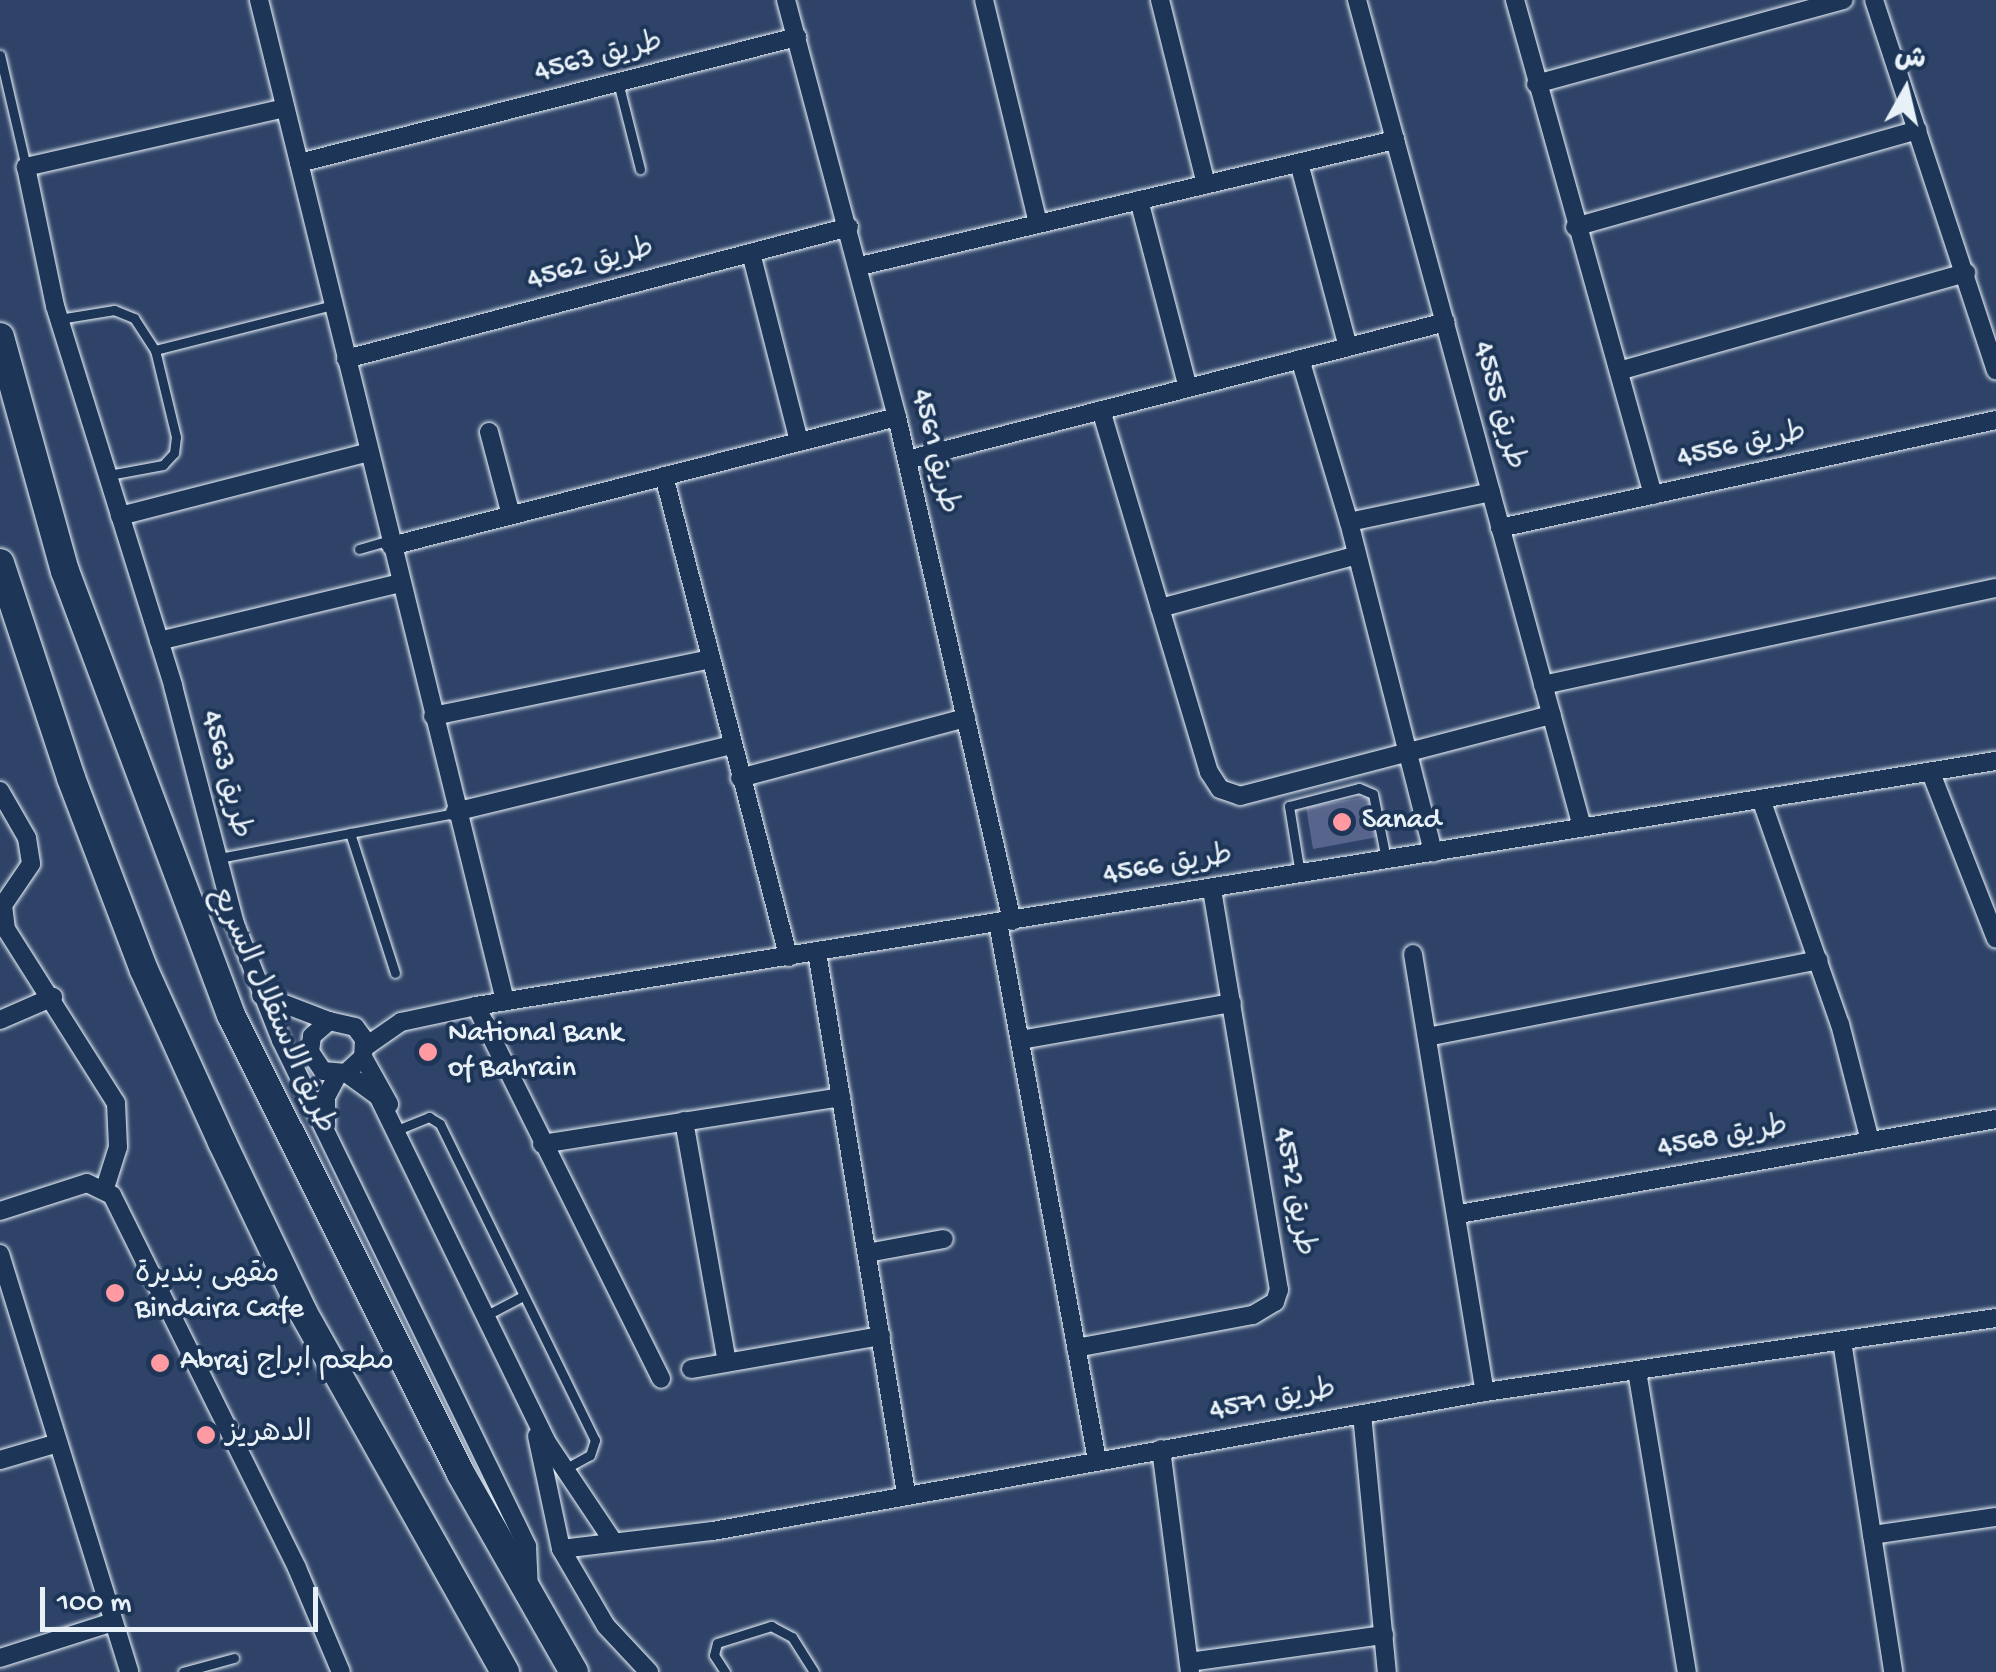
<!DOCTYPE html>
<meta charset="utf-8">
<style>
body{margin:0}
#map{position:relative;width:1996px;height:1672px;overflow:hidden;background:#2e4367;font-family:"Gochi Hand","Playpen Sans Arabic",sans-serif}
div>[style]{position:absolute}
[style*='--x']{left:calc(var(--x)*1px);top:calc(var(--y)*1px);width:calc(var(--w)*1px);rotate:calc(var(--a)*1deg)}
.building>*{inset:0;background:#57648b}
.roads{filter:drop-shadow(0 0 2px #e8f1f8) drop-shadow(0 0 2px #e8f1f8)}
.service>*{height:9px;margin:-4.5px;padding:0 4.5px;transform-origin:4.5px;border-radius:4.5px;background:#1d3557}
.minor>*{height:18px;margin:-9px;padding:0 9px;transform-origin:9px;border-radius:9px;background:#1d3557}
.primary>*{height:28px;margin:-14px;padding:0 14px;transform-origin:14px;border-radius:14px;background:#1d3557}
.dots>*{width:28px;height:28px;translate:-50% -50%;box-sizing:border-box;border:5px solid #1d3557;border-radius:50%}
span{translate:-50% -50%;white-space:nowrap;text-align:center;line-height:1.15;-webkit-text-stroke:8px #1d3557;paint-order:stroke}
.street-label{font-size:30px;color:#e8f1f8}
.poi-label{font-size:30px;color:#e8f1f8}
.left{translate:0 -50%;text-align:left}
.north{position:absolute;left:1856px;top:40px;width:100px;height:100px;-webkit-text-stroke:8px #1d3557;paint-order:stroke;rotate:8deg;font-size:28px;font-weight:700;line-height:40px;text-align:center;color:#e8f1f8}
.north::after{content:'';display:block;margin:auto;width:35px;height:45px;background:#e8f1f8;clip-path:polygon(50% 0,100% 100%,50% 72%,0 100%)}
.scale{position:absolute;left:40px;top:1587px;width:278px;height:45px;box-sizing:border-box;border:5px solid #e8f1f8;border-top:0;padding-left:12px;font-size:30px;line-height:35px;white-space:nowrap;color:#e8f1f8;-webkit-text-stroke:8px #1d3557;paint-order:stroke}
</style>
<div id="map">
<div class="building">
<div style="clip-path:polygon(1370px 796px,1378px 837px,1313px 849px,1306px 807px)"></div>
</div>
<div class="roads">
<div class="service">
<div style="--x:0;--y:55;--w:115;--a:76.9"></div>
<div style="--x:618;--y:82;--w:90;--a:75.8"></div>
<div style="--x:59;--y:319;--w:56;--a:-9.3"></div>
<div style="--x:114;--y:310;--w:22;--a:22"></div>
<div style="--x:134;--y:318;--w:38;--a:57"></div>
<div style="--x:155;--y:350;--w:89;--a:76.4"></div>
<div style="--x:176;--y:437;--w:16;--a:97"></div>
<div style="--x:174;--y:453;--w:16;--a:133"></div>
<div style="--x:163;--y:465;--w:55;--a:169.5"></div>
<div style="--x:155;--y:350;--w:184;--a:-14.2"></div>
<div style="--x:359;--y:549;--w:32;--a:-16"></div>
<div style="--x:350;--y:833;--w:147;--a:72.2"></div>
<div style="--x:219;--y:858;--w:239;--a:-10.8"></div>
<div style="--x:1300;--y:874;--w:69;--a:-99.2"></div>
<div style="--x:1289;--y:806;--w:72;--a:-14.4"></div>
<div style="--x:1359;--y:788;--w:15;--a:23"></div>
<div style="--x:1373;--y:794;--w:66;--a:78.7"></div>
<div style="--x:397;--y:1130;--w:35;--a:-22"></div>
<div style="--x:429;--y:1117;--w:13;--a:32"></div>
<div style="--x:440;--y:1124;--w:352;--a:63.9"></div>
<div style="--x:595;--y:1440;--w:16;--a:108"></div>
<div style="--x:590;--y:1455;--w:29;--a:151"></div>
<div style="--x:485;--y:1316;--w:43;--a:-27.8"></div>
<div style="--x:183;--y:1672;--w:53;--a:-15.4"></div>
<div style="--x:725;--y:1672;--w:20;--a:-123"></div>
<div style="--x:714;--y:1655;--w:12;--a:-76"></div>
<div style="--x:717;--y:1643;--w:57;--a:-17.5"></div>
<div style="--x:771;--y:1626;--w:24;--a:28"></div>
<div style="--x:792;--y:1637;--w:41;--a:57.8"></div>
</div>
<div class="minor">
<div style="--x:259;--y:0;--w:1031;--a:76.19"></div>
<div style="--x:786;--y:0;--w:432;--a:75.1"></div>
<div style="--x:897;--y:417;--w:517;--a:77.15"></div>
<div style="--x:984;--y:0;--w:230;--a:76.4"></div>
<div style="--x:1160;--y:0;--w:190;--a:76"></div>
<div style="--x:1357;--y:0;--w:857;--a:74.78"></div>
<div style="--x:1515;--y:0;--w:514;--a:74.42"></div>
<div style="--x:1874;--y:0;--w:390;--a:71.8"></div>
<div style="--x:1536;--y:84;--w:319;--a:-15.3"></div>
<div style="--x:285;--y:108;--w:266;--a:167.2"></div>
<div style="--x:26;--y:167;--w:142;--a:78.2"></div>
<div style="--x:55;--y:306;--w:398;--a:72.7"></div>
<div style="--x:173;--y:686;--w:246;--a:75.4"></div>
<div style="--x:235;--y:924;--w:125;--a:68.4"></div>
<div style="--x:281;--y:1040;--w:563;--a:64.07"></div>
<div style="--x:527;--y:1546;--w:44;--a:87.4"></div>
<div style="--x:299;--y:163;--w:514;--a:-14.2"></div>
<div style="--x:1299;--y:163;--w:190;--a:75.1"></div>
<div style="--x:1139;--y:200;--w:194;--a:75.4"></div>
<div style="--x:1575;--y:227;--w:356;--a:-15.8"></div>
<div style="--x:751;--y:253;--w:195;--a:75.7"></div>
<div style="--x:860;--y:266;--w:550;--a:-13.25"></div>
<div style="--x:346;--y:359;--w:520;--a:-14.7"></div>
<div style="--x:1300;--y:359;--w:170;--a:73.3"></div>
<div style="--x:1349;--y:522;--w:341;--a:75.7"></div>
<div style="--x:1619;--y:371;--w:361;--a:-15.8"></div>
<div style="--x:1101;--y:410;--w:378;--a:73.4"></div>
<div style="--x:1209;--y:772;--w:20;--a:57"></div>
<div style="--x:1220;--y:789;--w:21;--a:19"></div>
<div style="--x:1240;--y:796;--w:322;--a:-14.6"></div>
<div style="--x:489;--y:432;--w:86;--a:75.2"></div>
<div style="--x:907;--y:460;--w:556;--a:-14.36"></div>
<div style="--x:664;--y:476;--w:497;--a:75.5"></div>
<div style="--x:120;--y:516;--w:257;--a:-14.4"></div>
<div style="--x:1349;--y:522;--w:145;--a:-11.9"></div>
<div style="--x:1500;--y:528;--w:508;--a:-12.28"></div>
<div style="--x:391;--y:546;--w:522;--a:-14.3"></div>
<div style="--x:1160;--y:608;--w:201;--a:-15"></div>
<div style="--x:159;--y:641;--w:249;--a:-13.5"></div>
<div style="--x:1543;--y:685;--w:463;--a:-12.1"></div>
<div style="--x:433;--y:716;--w:284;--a:-11.6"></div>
<div style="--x:1931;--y:773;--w:178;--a:68.6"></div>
<div style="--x:740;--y:778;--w:234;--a:-14.9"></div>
<div style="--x:0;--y:791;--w:54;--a:60.1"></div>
<div style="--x:27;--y:838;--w:26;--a:81"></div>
<div style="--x:31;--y:864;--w:50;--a:124.3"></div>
<div style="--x:3;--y:905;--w:24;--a:83"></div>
<div style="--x:6;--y:929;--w:206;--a:57.7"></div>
<div style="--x:116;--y:1103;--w:44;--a:87.4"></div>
<div style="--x:118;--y:1147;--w:43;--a:107.6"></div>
<div style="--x:1761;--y:799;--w:238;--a:70.7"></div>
<div style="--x:1840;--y:1024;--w:121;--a:75.6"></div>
<div style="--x:455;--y:812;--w:285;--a:-13.6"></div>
<div style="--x:998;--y:923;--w:546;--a:79.55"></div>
<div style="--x:817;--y:952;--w:548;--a:80.66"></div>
<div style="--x:1413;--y:954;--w:444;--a:80.7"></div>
<div style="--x:261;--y:995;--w:73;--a:20.9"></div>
<div style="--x:476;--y:1006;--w:416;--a:63.6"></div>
<div style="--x:0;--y:1020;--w:58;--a:-23.5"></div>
<div style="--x:1427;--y:1037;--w:399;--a:-11.1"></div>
<div style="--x:1020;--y:1040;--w:215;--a:-9.9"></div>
<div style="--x:365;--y:1047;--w:44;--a:-34.8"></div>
<div style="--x:401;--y:1022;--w:77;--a:-12"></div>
<div style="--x:476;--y:1006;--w:1540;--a:-9.16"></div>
<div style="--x:363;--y:1057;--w:23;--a:137"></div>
<div style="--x:346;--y:1073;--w:23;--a:-175"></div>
<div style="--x:323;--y:1071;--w:23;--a:-124"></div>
<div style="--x:310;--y:1052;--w:16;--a:-83"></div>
<div style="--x:312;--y:1036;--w:23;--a:-41"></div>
<div style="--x:329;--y:1021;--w:27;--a:13"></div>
<div style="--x:355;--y:1027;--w:15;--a:53"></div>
<div style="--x:364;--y:1039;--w:18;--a:93"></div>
<div style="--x:363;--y:1057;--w:54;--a:61"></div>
<div style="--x:346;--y:1073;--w:39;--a:36"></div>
<div style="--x:378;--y:1096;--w:384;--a:64"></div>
<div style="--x:546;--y:1441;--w:120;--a:56.2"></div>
<div style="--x:684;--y:1121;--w:245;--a:79.9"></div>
<div style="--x:326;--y:1125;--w:28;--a:-90"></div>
<div style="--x:326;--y:1097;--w:26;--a:-62"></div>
<div style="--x:542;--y:1144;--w:303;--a:-8.9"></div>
<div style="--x:0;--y:1211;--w:91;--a:-17.8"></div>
<div style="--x:87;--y:1183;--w:28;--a:26"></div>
<div style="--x:112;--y:1195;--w:416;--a:63.6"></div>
<div style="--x:297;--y:1568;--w:113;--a:67.1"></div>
<div style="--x:1459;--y:1214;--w:545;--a:-10.03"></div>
<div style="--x:867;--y:1253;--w:78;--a:-10.3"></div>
<div style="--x:0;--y:1254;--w:437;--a:72.8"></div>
<div style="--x:1842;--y:1341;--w:335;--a:81.2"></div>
<div style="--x:1076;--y:1348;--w:180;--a:-10.6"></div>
<div style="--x:1253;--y:1315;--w:26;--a:-31"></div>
<div style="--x:1275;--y:1302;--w:13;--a:-72"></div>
<div style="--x:1279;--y:1290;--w:408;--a:-99.5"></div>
<div style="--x:691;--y:1369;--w:193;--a:-9.9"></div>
<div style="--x:1637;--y:1371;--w:305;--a:80.6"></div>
<div style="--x:1362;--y:1414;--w:259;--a:84.5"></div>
<div style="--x:537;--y:1436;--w:116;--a:78"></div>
<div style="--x:561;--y:1549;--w:89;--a:59.7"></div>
<div style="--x:606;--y:1626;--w:63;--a:46.9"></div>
<div style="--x:1161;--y:1449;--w:225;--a:82.6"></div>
<div style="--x:0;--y:1460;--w:60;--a:-16.3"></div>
<div style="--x:1872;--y:1535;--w:125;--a:-8.3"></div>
<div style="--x:561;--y:1549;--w:153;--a:-6.8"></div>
<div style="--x:713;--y:1531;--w:784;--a:-10.21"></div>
<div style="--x:1485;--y:1392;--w:516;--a:-8.24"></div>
<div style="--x:0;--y:1658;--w:119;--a:-17.7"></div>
<div style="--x:1189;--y:1662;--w:197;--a:-7.9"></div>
</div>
<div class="primary">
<div style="--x:0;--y:337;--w:243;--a:74.5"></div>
<div style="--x:65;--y:571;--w:474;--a:69.5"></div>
<div style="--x:231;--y:1015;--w:513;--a:63.39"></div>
<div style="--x:461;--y:1474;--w:228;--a:60.3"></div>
<div style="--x:0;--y:563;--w:226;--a:71.7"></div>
<div style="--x:71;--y:778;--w:205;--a:69.2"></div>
<div style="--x:144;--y:970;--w:189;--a:65.6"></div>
<div style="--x:222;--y:1142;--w:188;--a:64.5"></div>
<div style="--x:303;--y:1312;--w:413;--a:60.7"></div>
</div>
</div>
<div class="dots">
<div style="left:1342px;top:822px;background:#ff9aa2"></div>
<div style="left:428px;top:1052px;background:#ff9aa2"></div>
<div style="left:115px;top:1293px;background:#ff9aa2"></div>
<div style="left:160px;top:1363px;background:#ff9aa2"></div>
<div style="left:206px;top:1435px;background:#ff9aa2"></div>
</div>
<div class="street-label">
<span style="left:599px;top:59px;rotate:-14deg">طريق 4563</span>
<span style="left:591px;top:266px;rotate:-15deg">طريق 4562</span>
<span style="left:1497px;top:406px;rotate:75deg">طريق 4555</span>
<span style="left:1742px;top:447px;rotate:-12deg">طريق 4556</span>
<span style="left:933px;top:452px;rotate:77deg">طريق 4561</span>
<span style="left:224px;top:775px;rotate:76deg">طريق 4563</span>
<span style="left:1168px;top:867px;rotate:-9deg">طريق 4566</span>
<span style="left:271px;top:1011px;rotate:66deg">طريق الاستقلال السريع</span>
<span style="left:1723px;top:1139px;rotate:-10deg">طريق 4568</span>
<span style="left:1292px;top:1192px;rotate:80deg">طريق 4572</span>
<span style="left:1273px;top:1402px;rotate:-10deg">طريق 4571</span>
</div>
<div class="poi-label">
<span class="left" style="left:1362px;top:822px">Sanad</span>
<span class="left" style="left:448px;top:1052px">National Bank<br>of Bahrain</span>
<span class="left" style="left:135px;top:1293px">مقهى بنديرة<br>Bindaira Cafe</span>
<span class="left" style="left:180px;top:1363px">Abraj مطعم ابراج</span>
<span class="left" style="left:226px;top:1435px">الدهريز</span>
</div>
<div class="north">ش</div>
<div class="scale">100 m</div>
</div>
